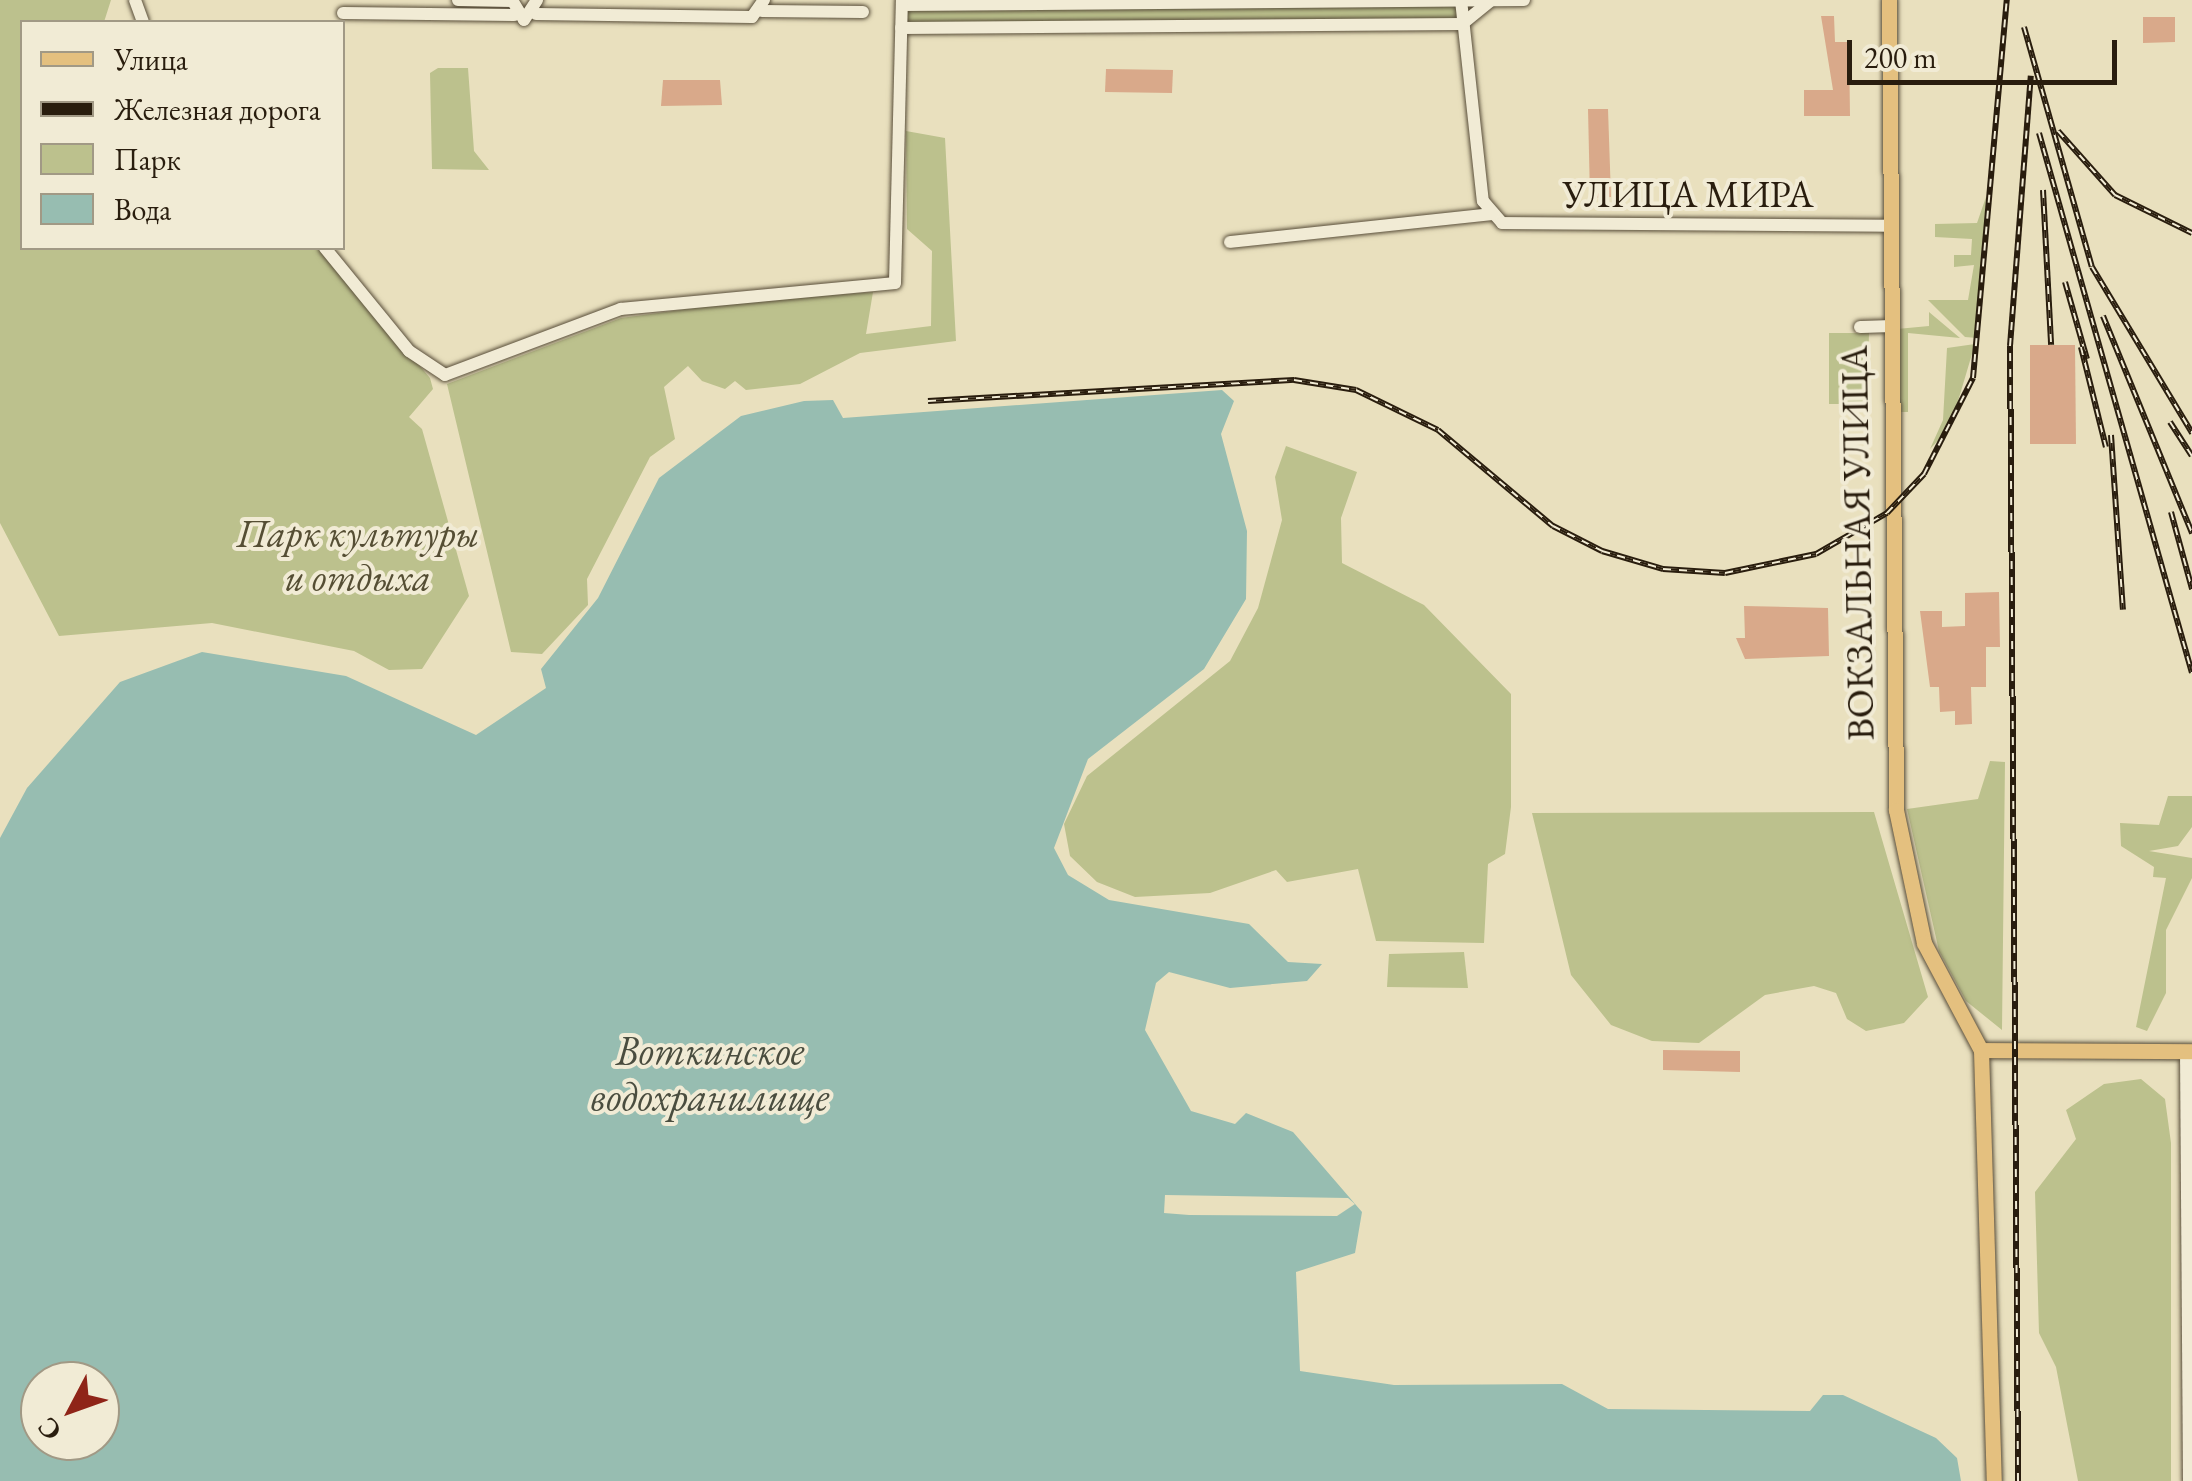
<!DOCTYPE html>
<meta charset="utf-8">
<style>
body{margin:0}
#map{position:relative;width:2192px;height:1481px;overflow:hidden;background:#e9e0be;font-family:"EB Garamond",serif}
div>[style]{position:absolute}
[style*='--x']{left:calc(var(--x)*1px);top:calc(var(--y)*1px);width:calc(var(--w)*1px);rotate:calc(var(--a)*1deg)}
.green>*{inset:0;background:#bcc18d}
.water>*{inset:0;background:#97bdb1}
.pier>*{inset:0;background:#e9e0be}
.building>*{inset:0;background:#d9a98a}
.roads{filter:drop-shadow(0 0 2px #594e3a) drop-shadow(0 0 2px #594e3a)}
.minor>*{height:12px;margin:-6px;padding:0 6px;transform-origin:6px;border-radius:6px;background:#f1ebd5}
.major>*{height:15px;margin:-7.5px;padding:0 7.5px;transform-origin:7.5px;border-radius:7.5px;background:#e4c07f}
.rail>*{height:6px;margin-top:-3px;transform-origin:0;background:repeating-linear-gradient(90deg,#f1ebd5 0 8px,#291d0e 0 16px);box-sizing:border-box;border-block:2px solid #291d0e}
span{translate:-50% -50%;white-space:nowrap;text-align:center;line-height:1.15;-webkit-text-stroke:8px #f1ebd5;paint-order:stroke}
.street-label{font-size:38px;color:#291d0e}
.park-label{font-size:38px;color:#554e34;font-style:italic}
.water-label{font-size:40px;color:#4a4d3f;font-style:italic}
.legend{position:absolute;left:20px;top:20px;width:325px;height:230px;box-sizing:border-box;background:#f1ebd5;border:2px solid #a19985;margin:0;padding:12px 18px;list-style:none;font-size:30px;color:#291d0e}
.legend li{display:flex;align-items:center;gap:20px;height:50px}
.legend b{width:50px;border:2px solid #a19985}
.north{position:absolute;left:20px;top:1361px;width:100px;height:100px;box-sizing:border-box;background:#f1ebd5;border:2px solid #a19985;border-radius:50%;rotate:229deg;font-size:28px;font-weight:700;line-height:40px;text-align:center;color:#291d0e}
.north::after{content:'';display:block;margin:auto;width:35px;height:45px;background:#8f2418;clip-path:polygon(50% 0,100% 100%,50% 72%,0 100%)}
.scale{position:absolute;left:1847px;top:40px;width:270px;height:45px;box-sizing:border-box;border:5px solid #291d0e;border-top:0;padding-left:12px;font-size:30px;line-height:35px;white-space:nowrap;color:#291d0e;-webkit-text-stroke:8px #f1ebd5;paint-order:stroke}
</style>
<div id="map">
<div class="green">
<div style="clip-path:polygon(0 0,111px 0,104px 22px,22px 22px,22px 248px,320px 248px,430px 378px,433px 389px,409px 417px,422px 429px,469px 596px,422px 669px,389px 670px,354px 651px,212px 623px,59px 636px,0 523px)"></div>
<div style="clip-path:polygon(1461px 1px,1462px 24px,901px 28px,902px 5px)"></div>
<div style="clip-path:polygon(438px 68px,468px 68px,474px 151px,489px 170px,432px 169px,430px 73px)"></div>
<div style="clip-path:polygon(906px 131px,945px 138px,956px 341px,860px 353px,800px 384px,746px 390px,735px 381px,725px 389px,702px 381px,688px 366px,664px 387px,675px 439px,650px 457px,587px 579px,588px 605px,542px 654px,511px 652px,447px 384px,621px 318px,740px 302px,873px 292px,866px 334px,931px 326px,932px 251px,907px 229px)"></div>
<div style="clip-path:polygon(1986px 197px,1977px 338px,1965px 337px,1928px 300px,1968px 300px,1974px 265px,1954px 267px,1954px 255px,1971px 255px,1972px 239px,1935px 237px,1935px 224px,1977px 223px)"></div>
<div style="clip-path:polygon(1929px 312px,1960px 338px,1908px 333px,1908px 412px,1898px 412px,1897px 329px,1929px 326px)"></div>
<div style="clip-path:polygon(1829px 333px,1869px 333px,1867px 404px,1829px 404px)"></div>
<div style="clip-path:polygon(1975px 344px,1950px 428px,1930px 449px,1943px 420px,1947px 348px)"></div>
<div style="clip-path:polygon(1286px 446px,1357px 472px,1341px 518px,1342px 563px,1424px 605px,1511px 694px,1511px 807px,1505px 854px,1488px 864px,1484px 943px,1376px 941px,1358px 869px,1287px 882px,1276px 870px,1210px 893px,1135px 897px,1097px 882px,1070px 856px,1064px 824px,1087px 776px,1230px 661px,1258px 608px,1282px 520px,1275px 477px)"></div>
<div style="clip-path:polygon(1990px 761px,2005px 762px,2002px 1030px,1966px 1001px,1939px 951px,1907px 809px,1978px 799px)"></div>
<div style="clip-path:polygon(2168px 796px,2192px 796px,2192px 827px,2178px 846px,2149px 851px,2192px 858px,2192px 878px,2166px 930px,2166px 993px,2147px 1031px,2136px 1027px,2166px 878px,2153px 877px,2154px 867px,2121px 846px,2120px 823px,2159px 825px)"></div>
<div style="clip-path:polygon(1874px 812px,1928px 997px,1904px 1023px,1866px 1031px,1847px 1019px,1836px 993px,1814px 986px,1765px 995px,1699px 1043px,1652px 1041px,1611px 1025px,1571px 975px,1532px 813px)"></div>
<div style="clip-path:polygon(1464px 952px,1468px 988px,1387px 987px,1389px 954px)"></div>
<div style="clip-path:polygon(2141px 1079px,2165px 1099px,2171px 1143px,2171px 1481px,2078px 1481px,2056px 1367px,2039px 1333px,2035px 1192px,2076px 1139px,2066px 1110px,2104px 1084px)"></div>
</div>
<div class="water">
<div style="clip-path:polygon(evenodd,1222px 390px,1234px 401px,1221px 434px,1247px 531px,1246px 599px,1204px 669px,1088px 759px,1054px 848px,1068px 875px,1109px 900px,1249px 924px,1288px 962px,1322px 964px,1307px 981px,1230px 988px,1169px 972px,1156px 983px,1145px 1030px,1191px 1111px,1235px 1124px,1246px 1113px,1293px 1132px,1362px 1212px,1355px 1253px,1296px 1272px,1300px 1371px,1394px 1385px,1562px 1384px,1608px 1409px,1810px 1411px,1823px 1395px,1843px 1395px,1936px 1438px,1957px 1458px,1961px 1481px,0 1481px,0 838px,27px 788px,120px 682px,202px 652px,346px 676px,476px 735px,546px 688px,541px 669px,598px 598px,659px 478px,741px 416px,804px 401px,833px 400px,843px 418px,1222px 390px,40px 1381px,100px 1381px,100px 1441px,40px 1441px,40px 1381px)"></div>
</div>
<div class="pier">
<div style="clip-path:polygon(1165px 1195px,1348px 1198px,1355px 1204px,1337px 1216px,1189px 1215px,1164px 1213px)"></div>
</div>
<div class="building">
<div style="clip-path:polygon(1821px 16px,1834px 16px,1835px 42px,1849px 42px,1850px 116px,1804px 116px,1804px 90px,1833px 90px)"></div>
<div style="clip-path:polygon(2143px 17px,2175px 17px,2175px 42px,2143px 43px)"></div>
<div style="clip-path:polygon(1106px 69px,1173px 70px,1172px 93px,1105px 92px)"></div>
<div style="clip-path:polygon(663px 80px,720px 80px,722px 105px,661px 106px)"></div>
<div style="clip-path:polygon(1588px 109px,1608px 109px,1611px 197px,1590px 198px)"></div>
<div style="clip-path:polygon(2030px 345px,2075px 345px,2076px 444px,2030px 444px)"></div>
<div style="clip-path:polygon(1999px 592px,2000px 647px,1986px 647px,1986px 687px,1971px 687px,1972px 724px,1955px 725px,1955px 711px,1940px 712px,1939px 687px,1930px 687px,1920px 611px,1942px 611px,1942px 627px,1965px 626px,1965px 593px)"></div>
<div style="clip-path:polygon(1744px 606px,1828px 608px,1829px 656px,1745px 659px,1736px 638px,1745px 638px)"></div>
<div style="clip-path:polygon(1663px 1050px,1740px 1051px,1740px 1072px,1663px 1070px)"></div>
</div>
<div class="roads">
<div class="minor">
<div style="--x:135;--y:0;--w:23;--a:70"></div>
<div style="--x:458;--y:0;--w:54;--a:1.1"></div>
<div style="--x:512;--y:0;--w:23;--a:59"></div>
<div style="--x:524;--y:20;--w:24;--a:-57"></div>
<div style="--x:1461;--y:0;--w:202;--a:83.8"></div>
<div style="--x:1483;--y:201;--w:29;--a:49"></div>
<div style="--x:1502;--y:223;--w:384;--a:0.4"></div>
<div style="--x:902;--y:5;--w:622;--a:-0.46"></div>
<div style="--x:762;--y:11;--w:101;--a:0.6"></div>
<div style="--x:343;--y:13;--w:171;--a:0.7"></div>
<div style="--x:536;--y:14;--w:216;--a:0.8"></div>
<div style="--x:752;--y:17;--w:21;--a:-55"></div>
<div style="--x:901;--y:28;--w:561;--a:-0.41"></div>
<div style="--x:1462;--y:24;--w:36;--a:-39"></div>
<div style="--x:1230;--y:242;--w:265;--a:-6.1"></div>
<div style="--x:325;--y:248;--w:133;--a:50.8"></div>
<div style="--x:409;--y:351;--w:43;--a:33.7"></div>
<div style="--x:445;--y:375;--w:188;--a:-20.6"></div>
<div style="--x:621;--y:309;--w:275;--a:-5.4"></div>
<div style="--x:895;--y:283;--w:283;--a:-88.6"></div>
<div style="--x:1860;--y:327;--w:26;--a:-2"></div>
<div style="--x:2186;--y:1051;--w:430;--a:89.6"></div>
</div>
<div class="major">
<div style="--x:1889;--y:0;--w:810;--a:89.5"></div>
<div style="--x:1896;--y:810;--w:136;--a:78.1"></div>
<div style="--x:1924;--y:943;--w:121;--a:62"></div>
<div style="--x:1981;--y:1050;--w:431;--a:88.3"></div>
<div style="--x:1981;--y:1050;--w:211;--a:0.3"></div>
</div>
</div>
<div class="rail">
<div style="--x:2024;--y:27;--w:249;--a:74.2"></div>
<div style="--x:2092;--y:267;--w:194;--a:58.9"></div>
<div style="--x:2058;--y:131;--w:86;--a:48.3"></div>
<div style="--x:2115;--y:195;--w:86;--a:26.3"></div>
<div style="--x:2039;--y:133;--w:561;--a:74.18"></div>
<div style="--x:2043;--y:190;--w:155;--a:87"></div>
<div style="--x:2065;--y:282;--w:80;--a:74.1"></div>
<div style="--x:2103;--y:316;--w:235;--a:67.7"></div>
<div style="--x:2081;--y:347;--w:103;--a:76"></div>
<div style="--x:928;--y:401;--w:367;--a:-3.3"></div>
<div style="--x:1294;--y:380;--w:63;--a:9.2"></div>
<div style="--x:1356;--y:390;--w:91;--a:26"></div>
<div style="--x:1438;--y:430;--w:150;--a:39.9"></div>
<div style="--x:1553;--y:526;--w:55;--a:27"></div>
<div style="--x:1602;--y:551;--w:64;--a:16.4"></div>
<div style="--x:1663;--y:569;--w:62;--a:3.7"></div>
<div style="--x:1725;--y:573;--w:93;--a:-11.8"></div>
<div style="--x:1816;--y:554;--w:82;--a:-30"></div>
<div style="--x:1887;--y:513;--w:54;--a:-46.5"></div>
<div style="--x:1924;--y:474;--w:108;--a:-63"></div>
<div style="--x:1973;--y:378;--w:380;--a:-84.9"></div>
<div style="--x:2170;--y:422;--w:40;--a:57.1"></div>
<div style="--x:2111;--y:435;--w:175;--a:86.1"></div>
<div style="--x:2171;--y:512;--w:80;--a:74.7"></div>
<div style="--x:2018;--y:1481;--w:1135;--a:-90.4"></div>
<div style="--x:2010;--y:346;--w:271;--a:-85.6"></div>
</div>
<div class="street-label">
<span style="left:1688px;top:194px">УЛИЦА МИРА</span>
<span style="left:1857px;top:543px;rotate:-91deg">ВОКЗАЛЬНАЯ УЛИЦА</span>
</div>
<div class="park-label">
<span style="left:358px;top:555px">Парк культуры<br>и отдыха</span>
</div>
<div class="water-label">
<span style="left:710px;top:1073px">Воткинское<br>водохранилище</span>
</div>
<ul class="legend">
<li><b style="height:12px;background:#e4c07f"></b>Улица</li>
<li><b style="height:12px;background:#291d0e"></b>Железная дорога</li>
<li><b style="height:28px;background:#bcc18d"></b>Парк</li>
<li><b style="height:28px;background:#97bdb1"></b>Вода</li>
</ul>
<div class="north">С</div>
<div class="scale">200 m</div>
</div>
